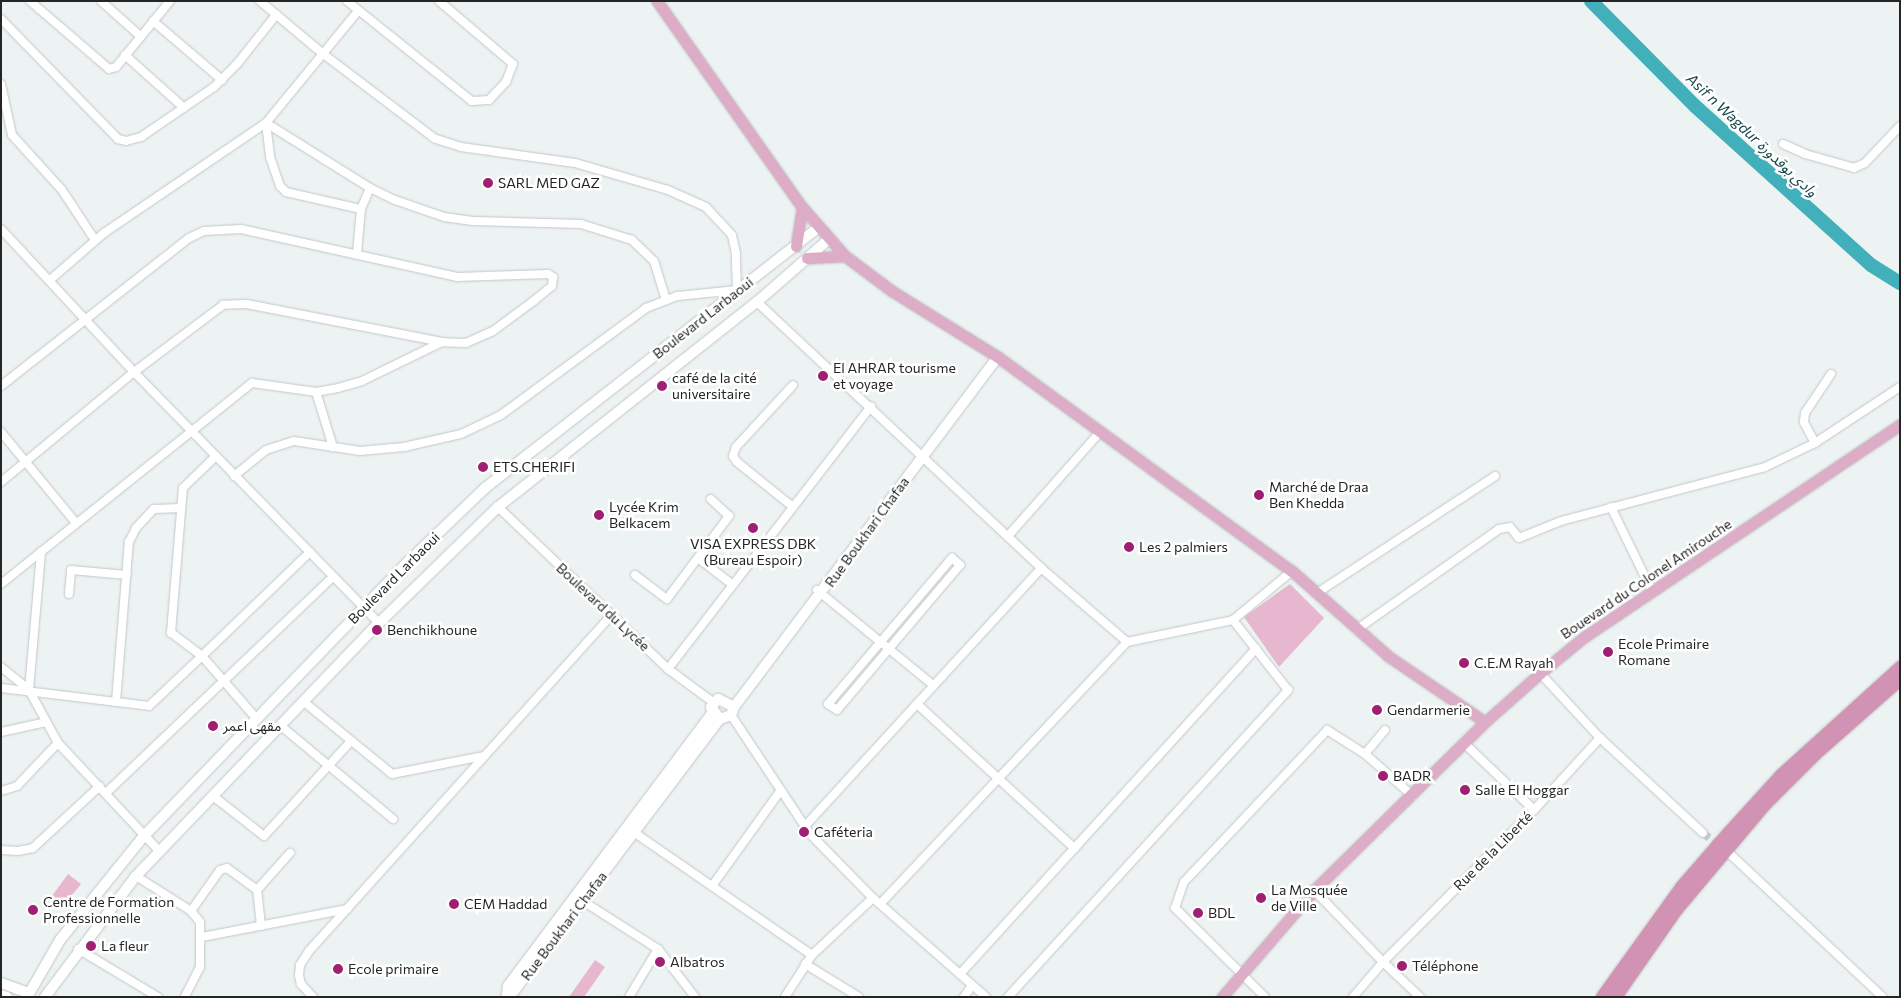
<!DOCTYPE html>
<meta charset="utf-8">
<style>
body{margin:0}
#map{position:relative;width:1901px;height:998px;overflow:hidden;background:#edf2f2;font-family:Commissioner,"Noto Sans Arabic",sans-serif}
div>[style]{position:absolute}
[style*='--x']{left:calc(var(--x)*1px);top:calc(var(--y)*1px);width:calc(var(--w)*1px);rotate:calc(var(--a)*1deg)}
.green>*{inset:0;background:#e7b6cf}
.river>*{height:14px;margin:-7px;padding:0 7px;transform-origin:7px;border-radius:7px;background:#41b0ba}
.minor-tunnel>*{height:8px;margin-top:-4px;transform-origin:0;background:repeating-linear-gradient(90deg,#c5c9c9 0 8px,transparent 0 12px)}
.roads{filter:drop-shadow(0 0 1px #c2c7c8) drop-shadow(0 0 1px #c2c7c8)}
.minor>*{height:8px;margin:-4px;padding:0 4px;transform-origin:4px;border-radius:4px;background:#fff}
.secondary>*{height:10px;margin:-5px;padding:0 5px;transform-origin:5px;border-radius:5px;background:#fff}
.primary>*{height:11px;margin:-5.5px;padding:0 5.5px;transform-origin:5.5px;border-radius:5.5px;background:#ddadc7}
.trunk>*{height:12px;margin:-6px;padding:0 6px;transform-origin:6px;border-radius:6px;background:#d292b4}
.dots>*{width:14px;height:14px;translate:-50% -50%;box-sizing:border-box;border:2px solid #fff;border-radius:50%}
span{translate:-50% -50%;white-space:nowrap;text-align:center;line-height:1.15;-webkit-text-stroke:5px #fff;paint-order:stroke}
.poi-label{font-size:14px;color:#242626}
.left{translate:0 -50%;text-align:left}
.street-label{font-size:14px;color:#242626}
.water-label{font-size:15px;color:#16474b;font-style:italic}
.frame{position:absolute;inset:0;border:2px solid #242626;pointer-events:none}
</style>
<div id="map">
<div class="green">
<div style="clip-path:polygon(1290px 584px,1324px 618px,1279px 667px,1244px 617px)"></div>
<div style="clip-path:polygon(68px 874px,81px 884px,61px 909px,49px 900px)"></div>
<div style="clip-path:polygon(595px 960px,605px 967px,584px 997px,569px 997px)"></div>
</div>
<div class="river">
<div style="--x:1591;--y:1;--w:148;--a:45.3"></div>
<div style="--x:1695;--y:106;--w:237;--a:42.1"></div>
<div style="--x:1871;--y:265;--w:34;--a:32"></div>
</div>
<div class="minor-tunnel">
<div style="--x:1703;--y:833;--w:21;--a:39"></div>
</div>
<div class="roads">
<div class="minor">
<div style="--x:30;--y:1;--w:104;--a:40.7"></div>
<div style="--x:109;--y:69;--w:7;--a:-16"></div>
<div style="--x:116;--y:67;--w:85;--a:-50.7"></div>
<div style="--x:101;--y:1;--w:51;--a:41.8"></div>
<div style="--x:347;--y:1;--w:160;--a:38.7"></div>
<div style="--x:472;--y:101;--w:17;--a:-3"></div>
<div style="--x:489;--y:100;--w:25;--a:-47"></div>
<div style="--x:506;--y:82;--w:19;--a:-69"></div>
<div style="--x:513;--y:64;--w:97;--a:-139.6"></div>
<div style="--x:358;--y:11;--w:145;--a:129.4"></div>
<div style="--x:266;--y:123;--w:34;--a:83"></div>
<div style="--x:270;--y:157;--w:31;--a:71"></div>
<div style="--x:280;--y:186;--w:8;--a:45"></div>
<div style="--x:286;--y:192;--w:77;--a:12.8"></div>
<div style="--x:1;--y:19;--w:168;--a:45.7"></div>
<div style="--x:118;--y:139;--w:8;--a:14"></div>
<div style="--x:126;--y:141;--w:16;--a:-15"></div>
<div style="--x:141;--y:137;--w:88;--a:-34.4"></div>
<div style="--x:214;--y:87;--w:33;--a:-45"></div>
<div style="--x:237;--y:64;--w:63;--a:-51.5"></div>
<div style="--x:153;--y:21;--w:91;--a:40.5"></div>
<div style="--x:125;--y:55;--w:79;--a:41.9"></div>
<div style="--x:1;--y:84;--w:52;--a:77.8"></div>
<div style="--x:12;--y:135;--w:74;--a:47.7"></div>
<div style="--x:62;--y:190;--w:60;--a:56.6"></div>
<div style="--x:1783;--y:144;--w:24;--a:24"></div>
<div style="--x:1805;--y:154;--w:51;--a:15.9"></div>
<div style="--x:1854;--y:168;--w:12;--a:-24"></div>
<div style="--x:1865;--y:163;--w:51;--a:-46.6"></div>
<div style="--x:1;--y:229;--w:195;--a:47.1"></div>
<div style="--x:134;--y:372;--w:351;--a:45.7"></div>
<div style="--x:357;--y:253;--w:44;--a:-84.8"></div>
<div style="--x:361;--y:209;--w:23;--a:-67"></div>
<div style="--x:50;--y:280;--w:72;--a:-41"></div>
<div style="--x:104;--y:233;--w:196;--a:-34.2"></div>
<div style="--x:266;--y:123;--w:123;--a:32"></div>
<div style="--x:370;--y:188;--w:28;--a:26"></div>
<div style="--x:395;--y:200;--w:52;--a:19.1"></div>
<div style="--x:444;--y:217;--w:29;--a:8"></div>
<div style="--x:473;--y:221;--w:108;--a:1.6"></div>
<div style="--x:581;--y:224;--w:53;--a:17.4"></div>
<div style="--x:632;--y:240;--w:30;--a:44"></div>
<div style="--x:654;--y:261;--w:41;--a:72.9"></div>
<div style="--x:757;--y:302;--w:389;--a:43.1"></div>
<div style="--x:1;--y:386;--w:239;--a:-38.2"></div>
<div style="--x:189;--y:238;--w:17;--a:-25"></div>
<div style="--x:204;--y:231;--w:37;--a:-3"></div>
<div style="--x:241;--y:229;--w:221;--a:12.5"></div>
<div style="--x:457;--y:277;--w:91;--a:-1.9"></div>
<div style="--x:548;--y:274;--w:6;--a:31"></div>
<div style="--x:553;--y:277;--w:9;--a:96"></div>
<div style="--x:552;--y:286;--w:22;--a:141"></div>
<div style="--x:535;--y:300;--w:52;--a:143.6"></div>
<div style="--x:493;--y:331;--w:30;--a:156"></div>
<div style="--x:466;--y:343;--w:24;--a:-178"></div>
<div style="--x:442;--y:342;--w:199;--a:-169"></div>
<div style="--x:247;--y:304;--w:24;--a:178"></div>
<div style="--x:223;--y:305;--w:111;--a:143"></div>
<div style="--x:134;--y:372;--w:173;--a:140.4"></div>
<div style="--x:316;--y:392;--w:58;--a:72.8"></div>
<div style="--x:1;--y:432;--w:118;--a:50.5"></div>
<div style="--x:1815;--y:443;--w:24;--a:-118"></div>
<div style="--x:1804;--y:422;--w:9;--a:-84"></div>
<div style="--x:1805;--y:413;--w:47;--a:-56.3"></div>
<div style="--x:234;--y:476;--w:41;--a:-39.1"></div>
<div style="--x:266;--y:450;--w:29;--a:-18"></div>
<div style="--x:294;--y:441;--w:67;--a:8.6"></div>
<div style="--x:360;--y:451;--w:44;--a:-5.2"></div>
<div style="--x:404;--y:447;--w:58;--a:-12.8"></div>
<div style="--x:461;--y:434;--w:44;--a:-25.4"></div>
<div style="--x:501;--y:415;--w:180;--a:-36.4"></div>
<div style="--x:646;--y:308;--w:34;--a:-21"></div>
<div style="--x:678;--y:296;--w:59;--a:-5.8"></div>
<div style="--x:737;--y:290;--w:37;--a:-92"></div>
<div style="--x:736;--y:253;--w:18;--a:-103"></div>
<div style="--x:732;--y:235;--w:38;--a:-133"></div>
<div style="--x:706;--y:207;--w:42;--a:-155.9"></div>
<div style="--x:668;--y:190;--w:97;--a:-163.8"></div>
<div style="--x:575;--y:163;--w:115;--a:-172"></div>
<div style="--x:461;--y:147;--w:28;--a:-162"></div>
<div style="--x:434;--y:138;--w:141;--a:-142.8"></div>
<div style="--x:322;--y:53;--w:81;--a:-140"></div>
<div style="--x:498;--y:507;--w:235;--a:43.6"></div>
<div style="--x:668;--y:669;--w:56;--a:36.3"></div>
<div style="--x:793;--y:507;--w:72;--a:-141.2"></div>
<div style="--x:737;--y:462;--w:7;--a:-124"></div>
<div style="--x:733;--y:456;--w:9;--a:-72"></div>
<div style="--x:736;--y:447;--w:84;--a:-47.4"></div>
<div style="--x:1611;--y:507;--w:93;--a:64"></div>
<div style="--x:1008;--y:536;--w:139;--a:-48.5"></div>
<div style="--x:698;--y:558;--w:44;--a:37.6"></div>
<div style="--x:952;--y:558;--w:11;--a:41"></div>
<div style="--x:960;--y:565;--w:190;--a:130.3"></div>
<div style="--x:837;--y:710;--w:11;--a:-146"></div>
<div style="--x:828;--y:704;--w:192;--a:-49.7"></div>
<div style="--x:635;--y:575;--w:40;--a:37"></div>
<div style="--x:667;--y:599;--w:104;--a:-53.2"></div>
<div style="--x:729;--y:516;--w:25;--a:-137"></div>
<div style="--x:1;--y:584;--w:322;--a:-38.7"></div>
<div style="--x:252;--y:383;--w:65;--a:8"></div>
<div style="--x:316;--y:392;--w:22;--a:-10"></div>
<div style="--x:338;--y:388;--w:25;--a:-16"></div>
<div style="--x:362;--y:381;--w:87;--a:-26"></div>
<div style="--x:817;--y:590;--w:150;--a:39.3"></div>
<div style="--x:1317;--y:593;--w:213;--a:-33.3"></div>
<div style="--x:69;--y:594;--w:24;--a:-85"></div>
<div style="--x:71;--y:570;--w:56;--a:5.1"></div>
<div style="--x:1356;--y:630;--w:175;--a:-35.2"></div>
<div style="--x:1499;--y:529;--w:11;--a:-10"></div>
<div style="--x:1510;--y:527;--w:14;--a:51"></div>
<div style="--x:1519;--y:538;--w:45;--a:-22"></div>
<div style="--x:1561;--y:521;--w:211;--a:-14.8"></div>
<div style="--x:1765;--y:467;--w:55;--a:-25.6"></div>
<div style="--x:1815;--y:443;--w:102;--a:-33.4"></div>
<div style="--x:1127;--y:642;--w:108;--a:-11.7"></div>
<div style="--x:1233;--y:620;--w:77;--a:-39.7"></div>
<div style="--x:1;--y:667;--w:36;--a:39"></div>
<div style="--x:29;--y:690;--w:60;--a:61.3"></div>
<div style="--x:58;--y:743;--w:148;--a:46.9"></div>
<div style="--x:668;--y:669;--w:332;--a:-52.3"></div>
<div style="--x:1540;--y:673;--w:88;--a:47.3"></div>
<div style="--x:1600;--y:738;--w:140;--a:42.7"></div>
<div style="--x:1;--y:688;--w:149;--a:6.9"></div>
<div style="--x:149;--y:706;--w:73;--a:-43.3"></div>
<div style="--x:202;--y:656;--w:39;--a:-143"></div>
<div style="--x:171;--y:633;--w:145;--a:-85.3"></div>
<div style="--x:183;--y:488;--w:46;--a:-44.1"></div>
<div style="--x:29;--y:690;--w:139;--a:-85"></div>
<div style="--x:116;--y:702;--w:161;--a:-85.4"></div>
<div style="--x:129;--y:542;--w:16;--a:-63"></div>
<div style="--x:136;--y:528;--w:26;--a:-47"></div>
<div style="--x:154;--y:509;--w:27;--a:-2"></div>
<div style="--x:304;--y:702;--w:114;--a:39.3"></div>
<div style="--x:392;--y:774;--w:94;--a:-11.1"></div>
<div style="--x:917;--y:704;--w:214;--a:42.5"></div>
<div style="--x:731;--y:715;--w:143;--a:56.4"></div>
<div style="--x:810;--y:834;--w:90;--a:45.5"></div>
<div style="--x:873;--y:898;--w:150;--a:41.2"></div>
<div style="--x:256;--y:718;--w:82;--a:-131.1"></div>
<div style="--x:202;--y:656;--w:150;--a:-43.9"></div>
<div style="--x:281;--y:726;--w:146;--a:39.7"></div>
<div style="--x:1385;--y:730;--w:31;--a:130"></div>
<div style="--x:1365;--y:754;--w:64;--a:41.2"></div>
<div style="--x:1;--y:732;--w:46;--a:-12.5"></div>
<div style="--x:1464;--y:743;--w:97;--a:43.7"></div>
<div style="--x:1;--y:791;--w:17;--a:-17"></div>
<div style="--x:17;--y:786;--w:59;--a:-46.4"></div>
<div style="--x:106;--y:793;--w:313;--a:-43.6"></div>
<div style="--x:213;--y:796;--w:65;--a:38.1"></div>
<div style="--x:264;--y:836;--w:129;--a:-47.5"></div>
<div style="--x:805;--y:826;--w:350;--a:-47.5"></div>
<div style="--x:1041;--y:568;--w:113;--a:40.7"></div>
<div style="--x:1127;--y:642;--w:360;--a:133.3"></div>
<div style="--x:635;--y:833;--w:215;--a:34.6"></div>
<div style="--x:1;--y:850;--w:17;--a:3"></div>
<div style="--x:18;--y:851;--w:15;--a:-11"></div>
<div style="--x:33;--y:848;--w:91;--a:-42.8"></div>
<div style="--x:1730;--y:854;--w:209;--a:43.1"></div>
<div style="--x:136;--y:876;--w:65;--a:32.5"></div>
<div style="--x:191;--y:911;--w:14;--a:51"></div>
<div style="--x:200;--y:922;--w:45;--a:90"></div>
<div style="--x:200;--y:967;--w:34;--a:117"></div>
<div style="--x:712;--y:886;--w:118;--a:-54.3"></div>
<div style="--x:1314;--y:890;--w:100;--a:46.2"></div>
<div style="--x:1383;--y:962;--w:214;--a:-45.2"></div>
<div style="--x:1534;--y:810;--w:98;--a:-47.5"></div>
<div style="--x:578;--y:898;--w:95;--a:32.5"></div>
<div style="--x:658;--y:949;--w:61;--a:52.4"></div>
<div style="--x:191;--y:911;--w:50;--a:-54.7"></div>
<div style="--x:220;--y:870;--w:7;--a:-16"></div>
<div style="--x:227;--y:868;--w:37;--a:36"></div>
<div style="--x:261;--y:926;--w:36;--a:-96"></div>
<div style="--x:257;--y:890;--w:50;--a:-48.3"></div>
<div style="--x:202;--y:937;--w:148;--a:-10.9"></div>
<div style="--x:78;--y:949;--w:93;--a:31"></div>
<div style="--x:805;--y:964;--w:63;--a:31.4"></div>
<div style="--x:960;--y:974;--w:440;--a:-47.7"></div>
<div style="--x:313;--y:997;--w:18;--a:-133"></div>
<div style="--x:301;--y:984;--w:9;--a:-103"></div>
<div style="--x:299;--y:975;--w:10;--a:-84"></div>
<div style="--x:300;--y:965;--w:17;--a:-57"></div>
<div style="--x:309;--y:951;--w:453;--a:-48"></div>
<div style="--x:629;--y:997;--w:56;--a:-58.9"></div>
<div style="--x:785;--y:997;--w:50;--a:-57.3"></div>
<div style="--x:812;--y:955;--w:83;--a:-43.1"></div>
<div style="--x:964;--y:997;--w:14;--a:-56"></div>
<div style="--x:1008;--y:997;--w:416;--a:-47.6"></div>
<div style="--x:1288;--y:690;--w:89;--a:-128.2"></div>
<div style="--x:1265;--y:997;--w:127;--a:-135.3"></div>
<div style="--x:1175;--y:908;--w:28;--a:-71"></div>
<div style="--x:1184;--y:882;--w:209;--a:-46.7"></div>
<div style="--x:1327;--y:730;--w:45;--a:32.3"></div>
<div style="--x:1353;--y:997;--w:46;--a:-49.4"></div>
<div style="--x:1383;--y:962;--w:51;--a:43.4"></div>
</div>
<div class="secondary">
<div style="--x:734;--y:707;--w:18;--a:-153"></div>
<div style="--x:718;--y:699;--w:11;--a:131"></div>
<div style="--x:711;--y:707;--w:15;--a:53"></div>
<div style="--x:720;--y:719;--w:12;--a:-20"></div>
<div style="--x:731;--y:715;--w:9;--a:-69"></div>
<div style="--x:734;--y:707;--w:438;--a:-53"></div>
<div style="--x:1;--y:983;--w:30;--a:20"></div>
<div style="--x:30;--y:992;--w:60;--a:-60"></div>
<div style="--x:60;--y:940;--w:134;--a:-51.1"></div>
<div style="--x:144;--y:836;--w:383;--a:-46.1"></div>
<div style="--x:410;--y:560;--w:104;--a:-43.8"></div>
<div style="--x:485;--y:488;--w:424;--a:-38"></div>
<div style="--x:507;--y:994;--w:8;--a:-83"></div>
<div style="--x:508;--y:986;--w:342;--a:-53.2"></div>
<div style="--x:507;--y:994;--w:8;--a:-23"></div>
<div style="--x:514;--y:991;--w:341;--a:-52.9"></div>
<div style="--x:1;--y:995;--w:6;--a:18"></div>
<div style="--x:45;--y:997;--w:151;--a:-53.1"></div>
<div style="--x:136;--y:876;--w:351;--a:-46.2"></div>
<div style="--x:379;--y:623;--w:166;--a:-44.3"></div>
<div style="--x:498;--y:507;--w:330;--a:-38.4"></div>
<div style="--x:757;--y:302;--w:96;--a:-41.2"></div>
</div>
<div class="primary">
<div style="--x:657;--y:1;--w:252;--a:54.9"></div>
<div style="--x:802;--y:207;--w:65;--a:48.7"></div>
<div style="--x:845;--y:256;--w:59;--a:36.7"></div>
<div style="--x:892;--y:291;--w:125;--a:31.9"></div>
<div style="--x:998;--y:357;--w:364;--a:36.1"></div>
<div style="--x:1292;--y:571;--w:128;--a:41.5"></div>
<div style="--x:1388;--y:656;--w:117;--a:34.2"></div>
<div style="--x:796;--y:246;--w:39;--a:-81"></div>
<div style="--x:807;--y:258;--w:38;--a:-3"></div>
<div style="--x:1222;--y:997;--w:141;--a:-49.3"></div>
<div style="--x:1314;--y:890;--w:240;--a:-44.5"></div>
<div style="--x:1485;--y:722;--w:74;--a:-41.7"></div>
<div style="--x:1540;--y:673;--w:57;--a:-39.3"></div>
<div style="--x:1584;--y:637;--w:381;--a:-33.9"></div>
</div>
<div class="trunk">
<div style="--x:1602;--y:997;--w:137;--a:-54.2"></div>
<div style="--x:1682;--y:886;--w:72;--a:-49"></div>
<div style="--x:1729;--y:832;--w:77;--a:-47.6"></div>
<div style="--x:1781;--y:775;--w:161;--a:-42.2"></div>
<div style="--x:1616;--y:997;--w:105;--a:-55.1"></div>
<div style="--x:1676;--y:911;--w:137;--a:-50"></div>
<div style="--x:1764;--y:806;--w:74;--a:-45"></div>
<div style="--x:1816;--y:754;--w:112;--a:-41.4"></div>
</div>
</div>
<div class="dots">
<div style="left:488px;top:183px;background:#9f1f72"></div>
<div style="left:823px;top:376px;background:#9f1f72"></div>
<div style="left:662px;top:386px;background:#9f1f72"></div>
<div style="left:483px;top:467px;background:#9f1f72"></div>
<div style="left:1259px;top:495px;background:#9f1f72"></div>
<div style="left:599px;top:515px;background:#9f1f72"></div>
<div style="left:753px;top:528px;background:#9f1f72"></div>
<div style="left:1129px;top:547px;background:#9f1f72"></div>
<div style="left:377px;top:630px;background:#9f1f72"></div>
<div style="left:1608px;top:652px;background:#9f1f72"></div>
<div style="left:1464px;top:663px;background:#9f1f72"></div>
<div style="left:1377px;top:710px;background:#9f1f72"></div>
<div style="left:213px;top:726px;background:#9f1f72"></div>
<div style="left:1383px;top:776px;background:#9f1f72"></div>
<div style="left:1465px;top:790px;background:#9f1f72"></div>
<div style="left:804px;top:832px;background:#9f1f72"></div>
<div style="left:1261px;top:898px;background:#9f1f72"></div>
<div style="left:454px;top:904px;background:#9f1f72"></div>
<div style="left:33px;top:910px;background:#9f1f72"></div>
<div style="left:1198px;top:913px;background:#9f1f72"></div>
<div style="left:91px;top:946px;background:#9f1f72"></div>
<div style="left:660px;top:962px;background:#9f1f72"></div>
<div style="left:1402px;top:966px;background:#9f1f72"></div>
<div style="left:338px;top:969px;background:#9f1f72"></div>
</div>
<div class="poi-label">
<span class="left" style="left:498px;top:183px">SARL MED GAZ</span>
<span class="left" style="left:833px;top:376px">El AHRAR tourisme<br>et voyage</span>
<span class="left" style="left:672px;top:386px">café de la cité<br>universitaire</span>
<span class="left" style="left:493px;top:467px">ETS.CHERIFI</span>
<span class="left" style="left:1269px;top:495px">Marché de Draa<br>Ben Khedda</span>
<span class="left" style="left:609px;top:515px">Lycée Krim<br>Belkacem</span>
<span style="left:753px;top:552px">VISA EXPRESS DBK<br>(Bureau Espoir)</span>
<span class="left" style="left:1139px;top:547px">Les 2 palmiers</span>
<span class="left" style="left:387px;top:630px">Benchikhoune</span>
<span class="left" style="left:1618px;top:652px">Ecole Primaire<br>Romane</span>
<span class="left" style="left:1474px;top:663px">C.E.M Rayah</span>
<span class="left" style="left:1387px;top:710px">Gendarmerie</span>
<span class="left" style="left:223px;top:726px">مقهى اعمر</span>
<span class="left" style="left:1393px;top:776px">BADR</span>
<span class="left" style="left:1475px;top:790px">Salle El Hoggar</span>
<span class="left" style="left:814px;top:832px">Caféteria</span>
<span class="left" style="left:1271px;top:898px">La Mosquée<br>de Ville</span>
<span class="left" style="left:43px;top:910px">Centre de Formation<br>Professionnelle</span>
<span class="left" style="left:464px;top:904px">CEM Haddad</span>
<span class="left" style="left:1208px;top:913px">BDL</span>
<span class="left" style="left:101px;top:946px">La fleur</span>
<span class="left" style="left:670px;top:962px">Albatros</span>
<span class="left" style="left:1412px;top:966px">Téléphone</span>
<span class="left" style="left:348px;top:969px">Ecole primaire</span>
</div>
<div class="street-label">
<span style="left:703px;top:318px;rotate:-38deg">Boulevard Larbaoui</span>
<span style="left:867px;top:532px;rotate:-54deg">Rue Boukhari Chafaa</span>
<span style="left:394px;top:578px;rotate:-45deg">Boulevard Larbaoui</span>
<span style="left:1646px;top:579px;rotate:-34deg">Bouevard du Colonel Amirouche</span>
<span style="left:603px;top:607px;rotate:43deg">Boulevard du Lycée</span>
<span style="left:1493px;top:851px;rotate:-45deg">Rue de la Liberté</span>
<span style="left:564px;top:926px;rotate:-53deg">Rue Boukhari Chafaa</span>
</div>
<div class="water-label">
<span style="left:1752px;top:135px;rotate:43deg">Asif n Wagdur وادي بوقدورة</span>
</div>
<div class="frame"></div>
</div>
